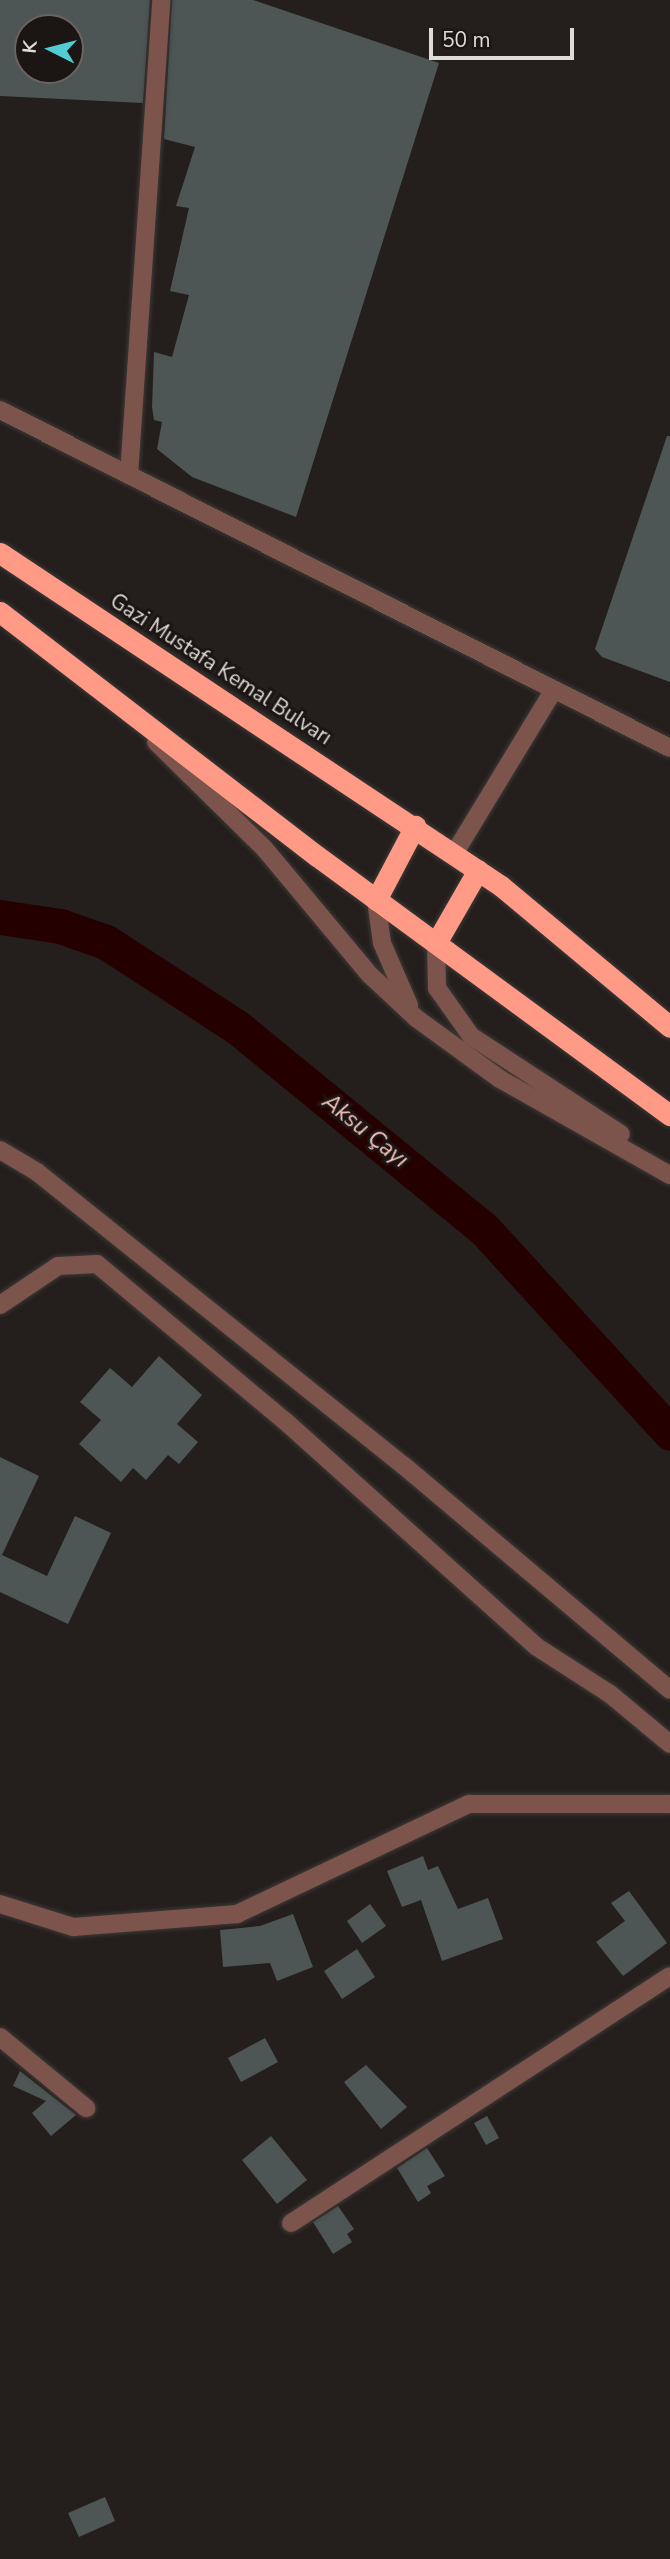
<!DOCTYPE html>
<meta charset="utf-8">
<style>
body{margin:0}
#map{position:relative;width:670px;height:2559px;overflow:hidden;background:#241f1d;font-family:"Nunito Sans",sans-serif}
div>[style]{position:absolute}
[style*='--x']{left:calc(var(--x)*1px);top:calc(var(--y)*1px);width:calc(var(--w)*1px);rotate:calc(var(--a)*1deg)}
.river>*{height:35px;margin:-17.5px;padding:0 17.5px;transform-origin:17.5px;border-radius:17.5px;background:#250000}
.building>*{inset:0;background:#4d5555}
.roads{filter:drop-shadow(0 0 2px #3e3937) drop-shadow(0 0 2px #3e3937)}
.minor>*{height:18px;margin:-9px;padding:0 9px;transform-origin:9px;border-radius:9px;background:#7d544c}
.highway>*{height:21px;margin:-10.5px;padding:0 10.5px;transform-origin:10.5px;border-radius:10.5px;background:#ff9a86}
span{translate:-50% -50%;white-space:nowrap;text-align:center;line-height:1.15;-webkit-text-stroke:6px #1b1514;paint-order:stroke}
.street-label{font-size:21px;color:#dfdbda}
.water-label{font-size:23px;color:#f8c4b9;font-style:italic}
.north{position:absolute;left:14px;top:14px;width:70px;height:70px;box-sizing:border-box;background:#1b1514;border:2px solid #696463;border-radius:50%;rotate:276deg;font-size:19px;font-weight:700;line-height:28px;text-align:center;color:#dfdbda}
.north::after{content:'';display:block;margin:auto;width:24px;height:32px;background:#51ccd2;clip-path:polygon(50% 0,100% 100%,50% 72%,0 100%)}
.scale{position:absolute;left:429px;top:28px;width:145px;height:32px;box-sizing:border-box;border:4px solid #dfdbda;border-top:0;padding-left:9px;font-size:21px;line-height:24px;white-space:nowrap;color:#dfdbda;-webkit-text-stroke:5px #1b1514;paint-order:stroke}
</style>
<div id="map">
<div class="river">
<div style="--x:0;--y:917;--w:61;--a:8.5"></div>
<div style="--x:60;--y:926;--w:49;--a:19.2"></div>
<div style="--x:106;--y:942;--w:156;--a:33"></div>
<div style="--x:237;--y:1027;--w:319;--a:39.3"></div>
<div style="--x:484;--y:1229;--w:276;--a:47.6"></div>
</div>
<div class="building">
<div style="clip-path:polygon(evenodd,0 0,150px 0,143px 103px,0 96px,0 0,28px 28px,70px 28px,70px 70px,28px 70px,28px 28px)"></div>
<div style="clip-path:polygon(172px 0,253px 0,439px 63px,296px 517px,192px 477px,157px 449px,162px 422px,154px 420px,152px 407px,154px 352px,172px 357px,189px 295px,170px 291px,189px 208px,176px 206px,195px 147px,164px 139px)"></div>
<div style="clip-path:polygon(667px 436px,670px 436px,670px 682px,602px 657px,595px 649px)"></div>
<div style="clip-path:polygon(159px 1356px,202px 1395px,177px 1424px,198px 1442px,179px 1464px,168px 1455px,146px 1480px,133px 1468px,121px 1482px,79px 1444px,101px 1420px,80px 1402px,110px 1368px,132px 1387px)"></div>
<div style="clip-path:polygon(0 1457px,39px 1476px,2px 1555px,47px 1576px,75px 1516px,111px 1533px,68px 1624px,0 1592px)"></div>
<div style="clip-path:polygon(423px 1856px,428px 1870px,438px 1866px,458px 1909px,488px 1898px,503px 1939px,442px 1961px,421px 1900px,402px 1907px,387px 1871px)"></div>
<div style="clip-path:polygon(629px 1891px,667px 1943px,623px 1976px,596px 1942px,625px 1921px,611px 1903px)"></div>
<div style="clip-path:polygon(370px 1904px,386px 1926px,362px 1943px,347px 1921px)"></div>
<div style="clip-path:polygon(293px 1914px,313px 1967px,277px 1981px,270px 1963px,223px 1967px,220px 1930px,260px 1926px)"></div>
<div style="clip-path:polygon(357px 1949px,375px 1977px,342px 1999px,324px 1971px)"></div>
<div style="clip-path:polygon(265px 2038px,278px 2062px,241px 2082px,228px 2058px)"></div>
<div style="clip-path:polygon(366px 2065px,407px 2107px,381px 2129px,344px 2082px)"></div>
<div style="clip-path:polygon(20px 2071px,76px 2115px,51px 2136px,32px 2113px,46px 2101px,13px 2086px)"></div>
<div style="clip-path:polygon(487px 2116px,499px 2138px,486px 2145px,474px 2123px)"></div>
<div style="clip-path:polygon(271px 2136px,307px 2180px,277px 2204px,242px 2160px)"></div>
<div style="clip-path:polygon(427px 2148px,445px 2176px,427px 2186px,431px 2193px,418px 2202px,397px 2168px)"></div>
<div style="clip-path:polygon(338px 2206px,354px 2229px,347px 2234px,352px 2242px,333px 2254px,313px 2222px)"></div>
<div style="clip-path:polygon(105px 2497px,115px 2521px,79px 2537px,68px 2513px)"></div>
</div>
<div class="roads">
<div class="minor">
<div style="--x:0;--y:410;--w:750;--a:26.77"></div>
<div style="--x:129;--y:475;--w:476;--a:-86.1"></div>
<div style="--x:156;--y:742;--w:151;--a:44.5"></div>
<div style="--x:264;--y:848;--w:165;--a:50.2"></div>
<div style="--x:370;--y:975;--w:63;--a:43.1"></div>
<div style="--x:416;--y:1018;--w:104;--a:36"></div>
<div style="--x:500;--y:1079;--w:195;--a:29.5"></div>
<div style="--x:454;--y:854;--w:191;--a:-58.7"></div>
<div style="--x:376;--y:900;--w:43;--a:82.1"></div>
<div style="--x:382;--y:943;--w:68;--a:66.5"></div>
<div style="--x:436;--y:943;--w:45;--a:88.7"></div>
<div style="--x:437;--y:988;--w:59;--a:54.7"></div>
<div style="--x:471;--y:1036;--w:179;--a:33.2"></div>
<div style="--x:0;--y:1150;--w:43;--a:30.7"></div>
<div style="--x:37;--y:1172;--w:469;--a:38.7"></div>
<div style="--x:403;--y:1465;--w:349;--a:40.1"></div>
<div style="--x:0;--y:1305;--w:70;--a:-33.9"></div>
<div style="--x:58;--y:1266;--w:39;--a:-3"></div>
<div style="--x:97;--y:1264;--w:245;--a:39.9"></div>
<div style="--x:285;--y:1421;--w:338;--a:41.9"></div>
<div style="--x:537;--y:1647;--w:87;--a:32.8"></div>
<div style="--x:610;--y:1694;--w:78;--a:39.8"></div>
<div style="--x:0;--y:1904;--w:77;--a:17.5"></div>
<div style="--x:73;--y:1927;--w:165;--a:-4.5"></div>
<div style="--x:237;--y:1914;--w:257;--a:-25.4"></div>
<div style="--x:469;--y:1804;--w:201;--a:0"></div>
<div style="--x:0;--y:2037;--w:112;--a:39.5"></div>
<div style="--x:291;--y:2223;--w:452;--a:-33.1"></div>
</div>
<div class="highway">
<div style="--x:0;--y:553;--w:602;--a:33.61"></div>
<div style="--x:501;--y:886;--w:220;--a:39.8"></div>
<div style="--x:0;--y:612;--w:400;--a:37.6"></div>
<div style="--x:317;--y:856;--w:438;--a:36.3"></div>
<div style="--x:376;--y:900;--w:84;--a:-62.2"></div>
<div style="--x:436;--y:943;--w:84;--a:-60.1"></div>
</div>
</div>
<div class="street-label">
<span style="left:221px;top:669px;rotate:33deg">Gazi Mustafa Kemal Bulvarı</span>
</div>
<div class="water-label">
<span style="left:365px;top:1131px;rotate:39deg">Aksu Çayı</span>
</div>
<div class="north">K</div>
<div class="scale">50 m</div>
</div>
